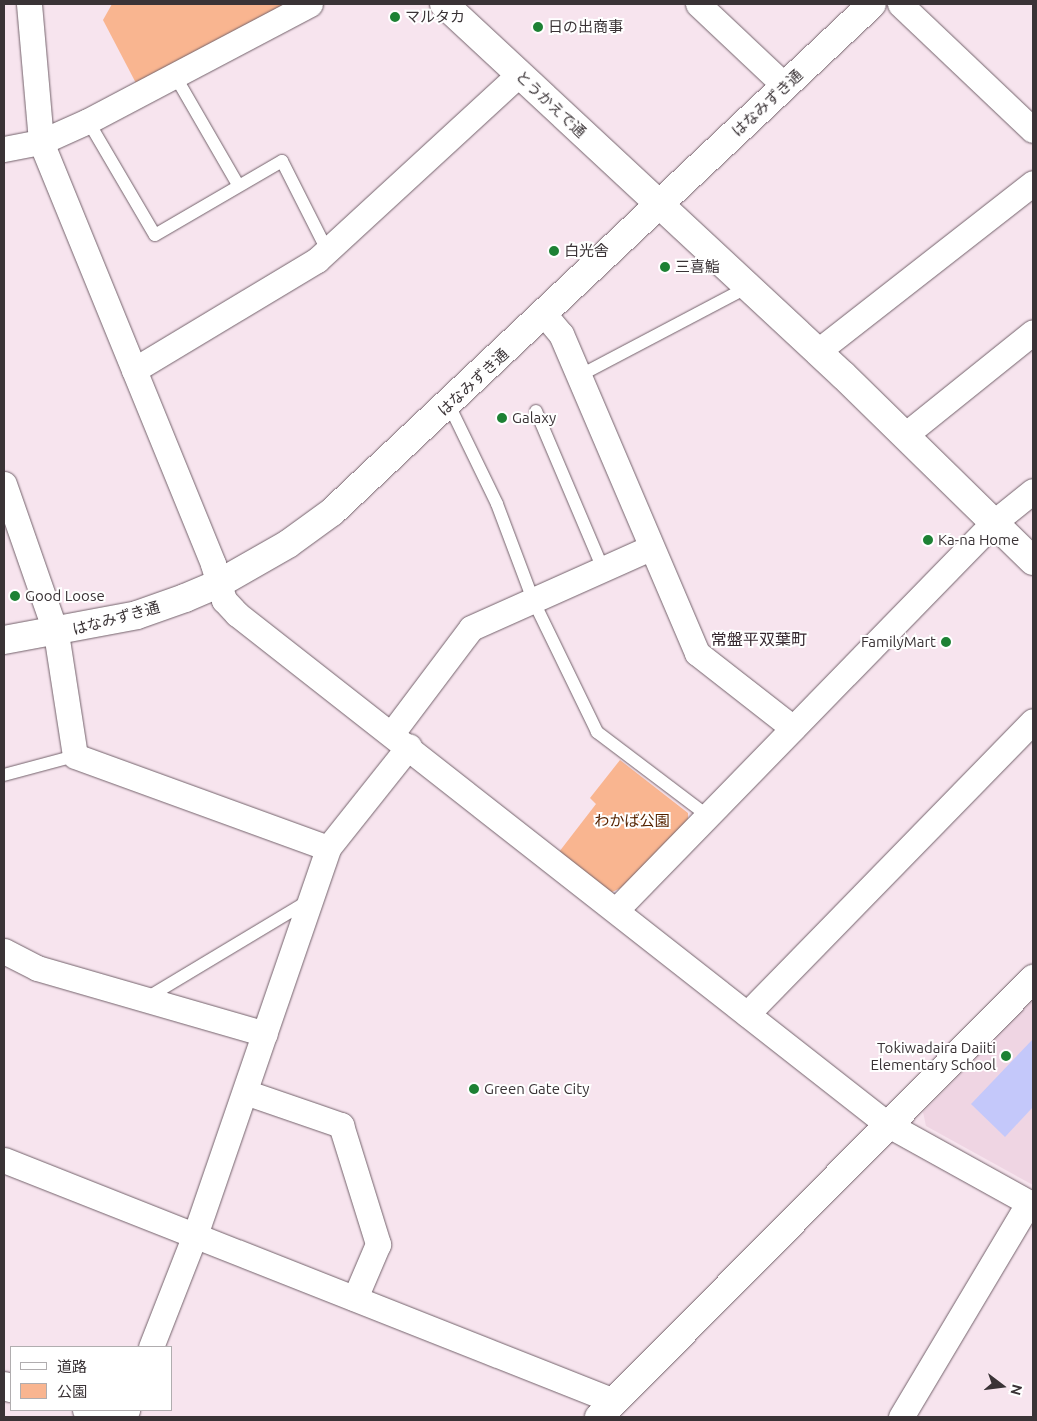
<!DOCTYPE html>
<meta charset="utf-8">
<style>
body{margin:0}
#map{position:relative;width:1037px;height:1421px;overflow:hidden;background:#f7e4ee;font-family:Ubuntu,"Noto Sans JP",sans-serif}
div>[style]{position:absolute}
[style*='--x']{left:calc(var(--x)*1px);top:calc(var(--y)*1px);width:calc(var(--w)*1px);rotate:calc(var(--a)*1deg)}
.built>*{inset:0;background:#efd5e3}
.green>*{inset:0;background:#f9b590}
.water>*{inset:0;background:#c4c8fa}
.roads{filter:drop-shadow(0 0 1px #73626b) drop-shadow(0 0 1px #73626b)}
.lane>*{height:12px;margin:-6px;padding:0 6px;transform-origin:6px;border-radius:6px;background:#fff}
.street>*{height:25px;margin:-12.5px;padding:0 12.5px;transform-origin:12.5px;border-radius:12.5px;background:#fff}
.secondary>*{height:28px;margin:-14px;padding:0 14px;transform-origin:14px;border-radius:14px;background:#fff}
.dots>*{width:14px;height:14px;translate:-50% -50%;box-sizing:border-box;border:2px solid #fff;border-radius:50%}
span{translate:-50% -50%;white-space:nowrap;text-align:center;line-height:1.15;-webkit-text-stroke:4px #fff;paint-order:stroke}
.poi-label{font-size:15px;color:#3a3336}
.left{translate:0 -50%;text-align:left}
.right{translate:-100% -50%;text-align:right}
.street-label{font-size:15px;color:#3a3336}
.park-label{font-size:15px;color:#562300}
.neighbourhood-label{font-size:16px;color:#34262e}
.frame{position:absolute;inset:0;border:5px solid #3a3336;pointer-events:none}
.legend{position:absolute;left:10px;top:1346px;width:162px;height:65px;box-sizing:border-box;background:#fff;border:1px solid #b0adaf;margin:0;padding:6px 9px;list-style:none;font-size:15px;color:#3a3336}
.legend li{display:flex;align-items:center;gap:10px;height:25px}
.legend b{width:25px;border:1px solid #b0adaf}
.north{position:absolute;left:977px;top:1361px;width:50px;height:50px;-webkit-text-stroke:4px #fff;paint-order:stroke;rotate:105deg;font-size:14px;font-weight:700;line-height:20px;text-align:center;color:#3a3336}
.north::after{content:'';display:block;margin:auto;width:18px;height:22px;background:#3a3336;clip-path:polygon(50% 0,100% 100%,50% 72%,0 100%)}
</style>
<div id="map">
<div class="built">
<div style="clip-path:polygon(1033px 1000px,1033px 1185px,926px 1126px,923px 1112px)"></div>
</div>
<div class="green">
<div style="clip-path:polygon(112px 4px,293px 4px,138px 87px,103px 20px)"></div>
<div style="clip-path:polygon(620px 760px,688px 813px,688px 822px,625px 886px,610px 893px,559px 852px,596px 804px,590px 798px)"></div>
</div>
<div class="water">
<div style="clip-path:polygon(1033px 1039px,1033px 1107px,1005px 1137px,971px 1104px)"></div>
</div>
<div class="roads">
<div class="lane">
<div style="--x:174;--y:74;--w:128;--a:60"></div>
<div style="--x:88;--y:121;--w:132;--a:59.6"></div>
<div style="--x:155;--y:235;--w:147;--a:-30.2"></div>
<div style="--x:282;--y:161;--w:100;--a:63.2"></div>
<div style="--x:579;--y:376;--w:191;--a:-27.8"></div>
<div style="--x:449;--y:405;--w:110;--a:64.1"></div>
<div style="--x:497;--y:504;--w:103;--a:69.4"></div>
<div style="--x:533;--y:600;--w:147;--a:64.1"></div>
<div style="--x:597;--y:732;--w:139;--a:37.1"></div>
<div style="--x:536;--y:411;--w:172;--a:67"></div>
<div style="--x:4;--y:775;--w:73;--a:-15"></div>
<div style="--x:145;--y:999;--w:190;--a:-31"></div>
</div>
<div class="street">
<div style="--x:29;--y:4;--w:139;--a:85"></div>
<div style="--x:41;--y:142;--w:456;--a:67.8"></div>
<div style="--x:213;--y:564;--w:38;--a:73"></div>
<div style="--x:224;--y:600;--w:19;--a:47"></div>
<div style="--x:237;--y:614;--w:826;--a:38.12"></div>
<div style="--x:887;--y:1124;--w:167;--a:29"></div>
<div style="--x:698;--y:4;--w:120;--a:43.3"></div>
<div style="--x:900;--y:4;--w:183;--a:43.5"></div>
<div style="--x:4;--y:149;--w:38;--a:-11"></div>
<div style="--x:41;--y:142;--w:51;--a:-24.1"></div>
<div style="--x:88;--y:121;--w:251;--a:-27.8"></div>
<div style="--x:544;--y:314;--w:26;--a:50"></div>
<div style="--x:561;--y:334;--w:347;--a:66.9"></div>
<div style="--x:697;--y:653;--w:122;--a:38"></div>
<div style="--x:818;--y:351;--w:273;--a:-38"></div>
<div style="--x:134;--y:370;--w:214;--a:-31"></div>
<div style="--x:317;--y:260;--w:275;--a:-42.6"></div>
<div style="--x:905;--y:435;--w:164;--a:-38.8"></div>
<div style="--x:4;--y:484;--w:158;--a:70.8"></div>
<div style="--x:56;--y:633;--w:124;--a:81.2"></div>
<div style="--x:75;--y:756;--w:269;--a:20"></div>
<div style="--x:392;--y:733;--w:131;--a:-53"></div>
<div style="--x:471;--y:628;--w:196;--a:-24.1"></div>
<div style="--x:617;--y:909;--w:539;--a:-45.75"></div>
<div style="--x:993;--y:523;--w:51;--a:-38.7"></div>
<div style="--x:4;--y:951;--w:37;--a:27"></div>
<div style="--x:37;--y:968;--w:237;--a:16.1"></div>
<div style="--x:747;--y:1014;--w:409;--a:-45.7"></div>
<div style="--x:245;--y:1092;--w:102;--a:19"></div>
<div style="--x:341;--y:1125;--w:125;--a:72.7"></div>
<div style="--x:378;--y:1244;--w:59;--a:113.1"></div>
<div style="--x:4;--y:1160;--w:656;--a:21.56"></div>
<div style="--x:151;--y:1347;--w:120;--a:-68.6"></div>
<div style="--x:195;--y:1235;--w:409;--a:-71"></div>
<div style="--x:328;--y:848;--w:130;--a:-51.5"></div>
<div style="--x:124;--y:1417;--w:8;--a:-67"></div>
<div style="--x:901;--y:1417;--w:250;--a:-59.2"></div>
</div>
<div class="secondary">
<div style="--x:444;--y:4;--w:545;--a:42.92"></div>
<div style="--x:843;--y:375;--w:266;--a:44.4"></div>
<div style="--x:4;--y:640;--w:135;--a:-10.6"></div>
<div style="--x:137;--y:615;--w:51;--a:-19.5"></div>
<div style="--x:185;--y:598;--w:36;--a:-23"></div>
<div style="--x:218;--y:584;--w:81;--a:-29.7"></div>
<div style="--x:288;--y:544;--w:54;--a:-36"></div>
<div style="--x:332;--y:512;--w:741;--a:-43.25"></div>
<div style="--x:4;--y:1386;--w:7;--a:16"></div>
<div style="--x:87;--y:1410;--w:24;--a:17"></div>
<div style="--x:599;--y:1417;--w:617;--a:-45.26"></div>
</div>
</div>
<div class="dots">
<div style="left:395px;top:17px;background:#1d8134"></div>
<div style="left:538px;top:27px;background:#1d8134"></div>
<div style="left:554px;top:251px;background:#1d8134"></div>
<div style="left:665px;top:267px;background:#1d8134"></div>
<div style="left:502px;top:418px;background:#1d8134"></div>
<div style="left:928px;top:540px;background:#1d8134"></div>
<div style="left:15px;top:596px;background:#1d8134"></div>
<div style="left:946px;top:642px;background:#1d8134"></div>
<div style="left:1006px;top:1056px;background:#1d8134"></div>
<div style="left:474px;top:1089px;background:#1d8134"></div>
</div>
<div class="poi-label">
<span class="left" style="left:405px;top:17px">マルタカ</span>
<span class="left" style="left:548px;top:27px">日の出商事</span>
<span class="left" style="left:564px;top:251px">白光舎</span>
<span class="left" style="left:675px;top:267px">三喜鮨</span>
<span class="left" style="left:512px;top:418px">Galaxy</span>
<span class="left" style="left:938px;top:540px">Ka-na Home</span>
<span class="left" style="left:25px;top:596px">Good Loose</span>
<span class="right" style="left:936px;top:642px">FamilyMart</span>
<span class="right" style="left:996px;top:1056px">Tokiwadaira Daiiti<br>Elementary School</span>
<span class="left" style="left:484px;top:1089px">Green Gate City</span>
</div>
<div class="street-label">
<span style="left:767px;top:103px;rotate:-43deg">はなみずき通</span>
<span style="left:551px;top:104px;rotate:43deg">とうかえで通</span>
<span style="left:473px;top:382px;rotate:-43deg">はなみずき通</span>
<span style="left:116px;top:618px;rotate:-15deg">はなみずき通</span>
</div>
<div class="park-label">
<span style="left:632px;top:821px">わかば公園</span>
</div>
<div class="neighbourhood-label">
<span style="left:759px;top:639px">常盤平双葉町</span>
</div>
<div class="frame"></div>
<ul class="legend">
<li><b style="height:6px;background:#fff"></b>道路</li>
<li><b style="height:14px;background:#f9b590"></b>公園</li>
</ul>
<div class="north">N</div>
</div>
